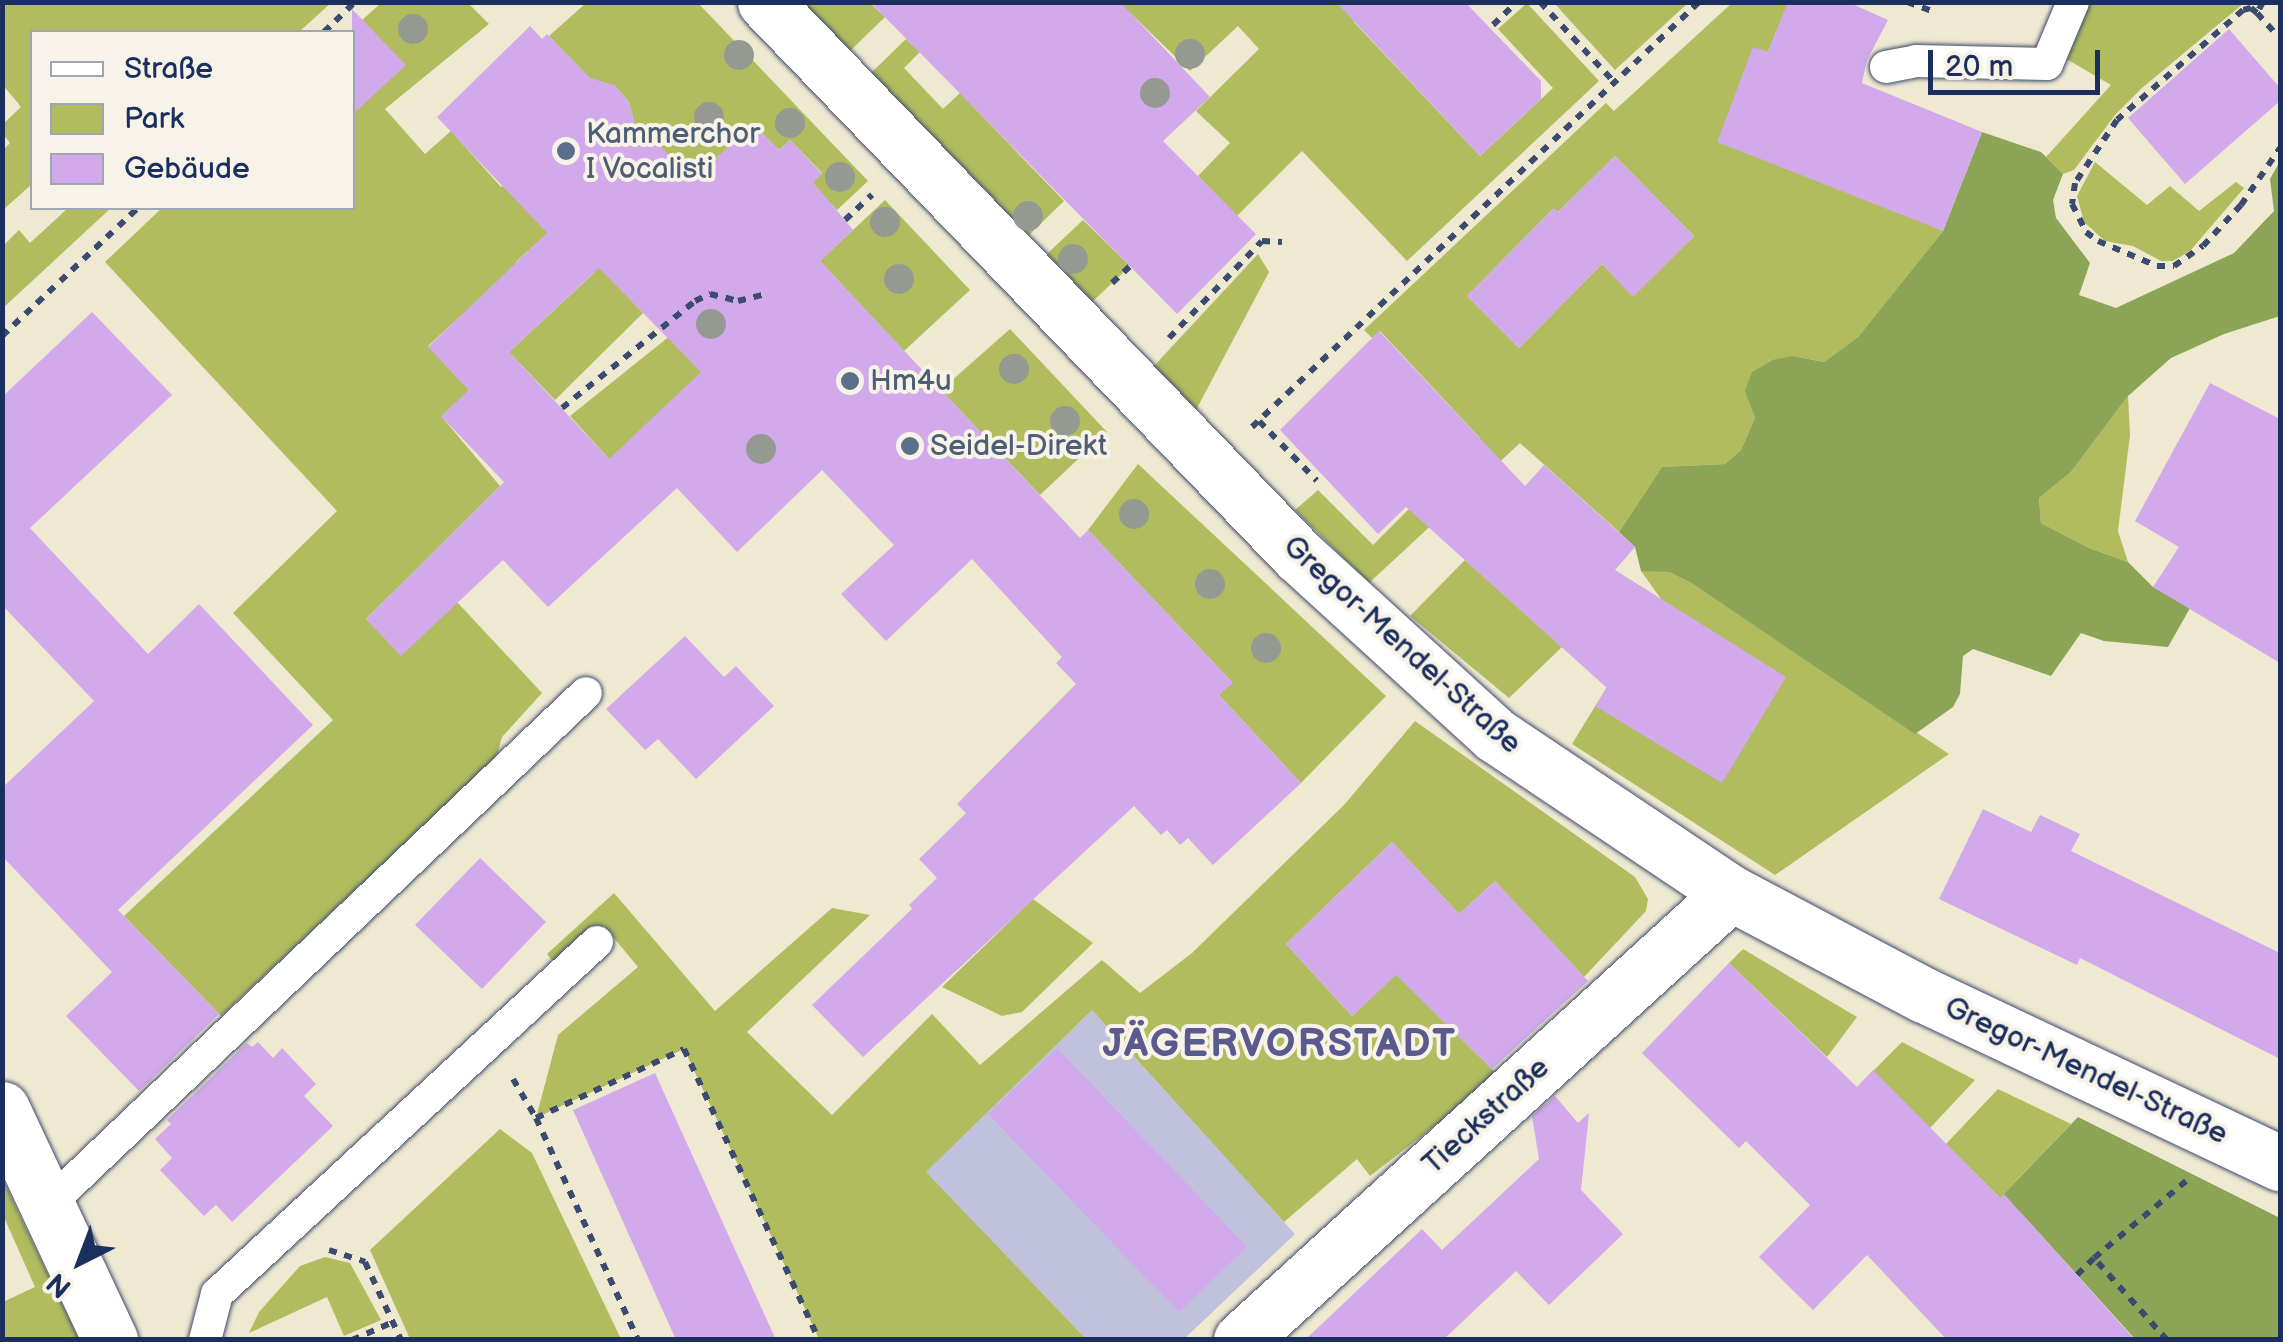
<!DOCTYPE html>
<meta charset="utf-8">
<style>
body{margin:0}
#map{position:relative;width:2283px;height:1342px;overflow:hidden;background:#f0e9d1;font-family:"Balsamiq Sans",sans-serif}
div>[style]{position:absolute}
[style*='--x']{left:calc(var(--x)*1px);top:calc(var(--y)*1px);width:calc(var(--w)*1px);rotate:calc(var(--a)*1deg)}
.industrial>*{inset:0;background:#c0c2dd}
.green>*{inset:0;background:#b0bc5e}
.forest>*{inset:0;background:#8ca455}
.building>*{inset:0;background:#d2a9ea}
.path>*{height:6px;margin-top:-3px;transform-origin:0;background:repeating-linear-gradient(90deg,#3b4b6f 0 8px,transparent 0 16px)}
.roads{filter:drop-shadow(0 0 2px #3b4b6f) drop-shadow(0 0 2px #3b4b6f)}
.service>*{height:32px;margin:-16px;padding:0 16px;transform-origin:16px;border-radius:16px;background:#fff}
.minor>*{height:55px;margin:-27.5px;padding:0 27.5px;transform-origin:27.5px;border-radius:27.5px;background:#fff}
.trees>*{width:30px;height:30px;margin:-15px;border-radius:50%;background:#949a92}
.dots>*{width:28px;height:28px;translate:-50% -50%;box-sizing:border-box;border:5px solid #f7f3e8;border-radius:50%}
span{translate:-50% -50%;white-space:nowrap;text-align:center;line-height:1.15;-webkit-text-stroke:8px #f7f3e8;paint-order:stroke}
.service-label{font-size:30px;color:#4e5e75}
.left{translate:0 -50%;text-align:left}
.street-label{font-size:30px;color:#1b2f5e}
.district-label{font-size:40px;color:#5b5a8f;font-weight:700;letter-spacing:2.5px}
.frame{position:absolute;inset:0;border:5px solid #1b2f5e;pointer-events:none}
.legend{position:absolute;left:30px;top:30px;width:325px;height:180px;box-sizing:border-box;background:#f7f3e8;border:2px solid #9fa5b1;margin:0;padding:12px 18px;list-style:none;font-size:30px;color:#1b2f5e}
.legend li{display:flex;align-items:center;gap:20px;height:50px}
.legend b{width:50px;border:2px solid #9fa5b1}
.north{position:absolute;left:30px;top:1212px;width:100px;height:100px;-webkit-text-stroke:8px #f7f3e8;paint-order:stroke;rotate:222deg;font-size:28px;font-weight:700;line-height:40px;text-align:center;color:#1b2f5e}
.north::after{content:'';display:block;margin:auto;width:35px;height:45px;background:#1b2f5e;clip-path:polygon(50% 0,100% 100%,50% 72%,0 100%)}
.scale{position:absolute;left:1928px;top:50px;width:172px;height:45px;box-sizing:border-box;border:5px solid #1b2f5e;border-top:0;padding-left:12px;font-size:30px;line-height:35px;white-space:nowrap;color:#1b2f5e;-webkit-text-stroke:8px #f7f3e8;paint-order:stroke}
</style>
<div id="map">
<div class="industrial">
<div style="clip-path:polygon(1092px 1010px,1295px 1234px,1184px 1339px,1086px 1339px,925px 1172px)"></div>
</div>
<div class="green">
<div style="clip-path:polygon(3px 2px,309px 3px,331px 3px,299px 32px,32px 32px,32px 184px,3px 210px,3px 150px,10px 143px,3px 134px,3px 124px,21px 107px,3px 85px)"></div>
<div style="clip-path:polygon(381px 3px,468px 3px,489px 24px,385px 109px,425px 154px,451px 131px,501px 187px,633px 117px,629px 102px,614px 85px,597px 86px,549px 36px,586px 3px,698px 3px,868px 181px,837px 210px,811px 184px,822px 173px,790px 140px,779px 150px,753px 124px,600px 268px,643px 313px,555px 400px,509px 352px,594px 273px,552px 229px,516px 262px,530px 277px,465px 312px,428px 346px,469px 390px,442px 417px,500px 486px,366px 619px,401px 655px,457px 602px,542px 693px,502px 737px,491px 778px,387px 861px,221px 1016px,124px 916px,333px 720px,233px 613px,337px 511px,105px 262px,162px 208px,352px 208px,349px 32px)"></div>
<div style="clip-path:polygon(801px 3px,870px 3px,885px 17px,849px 52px)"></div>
<div style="clip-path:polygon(1120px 3px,1372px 3px,1353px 21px,1480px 156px,1553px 88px,1498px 29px,1527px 3px,1599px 81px,1407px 261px,1302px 151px,1237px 216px,1198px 176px,1230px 143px,1196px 111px,1259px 49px,1238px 26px,1190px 71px)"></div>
<div style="clip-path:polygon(1554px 3px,1688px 3px,1615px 70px)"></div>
<div style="clip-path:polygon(evenodd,1732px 3px,1788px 3px,1768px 52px,1753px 48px,1943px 231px,1858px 337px,1824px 362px,1793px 356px,1746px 391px,1755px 418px,1741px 450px,1725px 464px,1662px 467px,1619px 532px,1520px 443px,1369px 583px,1295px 510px,1318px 490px,1373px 545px,1480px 438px,1380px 331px,1372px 338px,1364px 330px,1606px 103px,1614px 111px,1732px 3px,1615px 156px,1694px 236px,1633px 296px,1602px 264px,1519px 348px,1467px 296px,1553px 209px,1558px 212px,1615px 156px)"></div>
<div style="clip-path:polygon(2086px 3px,2244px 3px,2142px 88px,2115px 115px,2074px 170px,2063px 174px,2046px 157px,2111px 85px,2063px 57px)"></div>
<div style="clip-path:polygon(906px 39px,920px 52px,904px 68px,943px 109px,960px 93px,1064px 201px,1029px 235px,870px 74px)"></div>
<div style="clip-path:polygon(2095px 162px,2147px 205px,2170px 186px,2199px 211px,2236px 182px,2244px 188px,2190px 251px,2173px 261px,2161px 261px,2133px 246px,2105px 241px,2084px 222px,2077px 196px)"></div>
<div style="clip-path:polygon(885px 200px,970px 290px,904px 351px,820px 261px)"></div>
<div style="clip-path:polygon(68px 208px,111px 208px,3px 308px,3px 246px,19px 230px,30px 243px)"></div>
<div style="clip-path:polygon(1083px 220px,1130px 266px,1092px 302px,1047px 254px)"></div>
<div style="clip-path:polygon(1258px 254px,1269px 272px,1196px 410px,1153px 367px)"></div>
<div style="clip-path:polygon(1010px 329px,1107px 432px,1040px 495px,941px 390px)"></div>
<div style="clip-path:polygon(676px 331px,744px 333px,610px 460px,570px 416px)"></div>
<div style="clip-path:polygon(2128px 396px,2130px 435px,2118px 531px,2128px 562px,2089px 548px,2041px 523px,2039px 498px,2071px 472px)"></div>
<div style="clip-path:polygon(1138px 464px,1386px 696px,1301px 783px,1219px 695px,1232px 682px,1088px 530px)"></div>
<div style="clip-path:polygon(1465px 560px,1562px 647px,1509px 698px,1410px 616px)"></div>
<div style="clip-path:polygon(1650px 570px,1669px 572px,1693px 584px,1949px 754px,1775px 875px,1572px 744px,1661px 599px,1641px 571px)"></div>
<div style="clip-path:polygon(1415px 721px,1635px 877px,1648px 899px,1646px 911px,1584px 977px,1495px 881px,1459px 914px,1392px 842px,1286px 944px,1352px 1016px,1425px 947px,1435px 1013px,1499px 1076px,1370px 1176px,1357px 1159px,1284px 1222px,1092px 1010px,926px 1172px,1086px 1339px,819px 1339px,684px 1049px,536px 1118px,558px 1035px,638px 967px,604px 926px,557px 966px,547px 954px,614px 893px,715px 1011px,832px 908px,870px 915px,747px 1032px,832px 1115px,932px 1014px,980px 1065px,1102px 960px,1140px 993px,1192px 953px,1344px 805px)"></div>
<div style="clip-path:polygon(1033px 899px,1093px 943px,1022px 1012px,1002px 1016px,942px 987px)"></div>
<div style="clip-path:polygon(1743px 949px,1857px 1017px,1827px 1057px,1729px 963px)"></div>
<div style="clip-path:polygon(1902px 1042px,1975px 1080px,1930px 1128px,1873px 1071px)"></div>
<div style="clip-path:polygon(1998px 1089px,2071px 1124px,2000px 1198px,1946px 1144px)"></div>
<div style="clip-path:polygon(500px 1129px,532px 1153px,621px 1339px,410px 1339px,370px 1250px)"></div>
<div style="clip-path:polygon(3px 1179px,18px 1212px,79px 1339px,3px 1339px,3px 1302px,35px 1287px,3px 1215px)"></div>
<div style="clip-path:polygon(325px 1257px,350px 1263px,381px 1320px,344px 1336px,327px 1297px,249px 1333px,259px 1312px,300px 1266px)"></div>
</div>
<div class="forest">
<div style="clip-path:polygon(1982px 132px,2041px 152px,2063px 174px,2053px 200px,2056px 218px,2090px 263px,2079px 295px,2116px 308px,2234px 253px,2274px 211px,2270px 179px,2280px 161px,2280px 316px,2224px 334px,2171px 358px,2128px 396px,2071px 472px,2039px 498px,2041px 523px,2089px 548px,2128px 562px,2153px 587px,2190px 608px,2168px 647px,2104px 641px,2081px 633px,2051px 676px,1973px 649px,1963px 656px,1960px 694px,1953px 707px,1915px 734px,1693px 584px,1669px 572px,1641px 571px,1635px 547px,1619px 532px,1662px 467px,1725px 464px,1741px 450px,1755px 418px,1745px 391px,1752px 372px,1773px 360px,1793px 356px,1824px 362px,1858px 337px,1943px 231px)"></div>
<div style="clip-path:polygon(2078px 1117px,2280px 1218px,2280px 1339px,2135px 1339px,2022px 1214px,2000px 1198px)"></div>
</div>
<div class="building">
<div style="clip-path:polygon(870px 2px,1120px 2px,1210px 97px,1163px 141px,1256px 234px,1177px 314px)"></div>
<div style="clip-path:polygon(1336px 2px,1465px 2px,1541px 81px,1541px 99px,1480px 156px)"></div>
<div style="clip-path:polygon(1788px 2px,1848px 2px,1888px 20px,1867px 60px,1862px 83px,1982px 132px,1943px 231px,1717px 142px,1753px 47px,1768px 52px)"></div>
<div style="clip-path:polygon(352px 9px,406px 65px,352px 115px)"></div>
<div style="clip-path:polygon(evenodd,530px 26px,542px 39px,547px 34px,590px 78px,614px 85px,629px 102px,635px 124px,695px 178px,753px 124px,779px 150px,790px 140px,822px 174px,813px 182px,853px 230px,820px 261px,1080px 538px,1088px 530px,1233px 683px,1219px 695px,1301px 783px,1213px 865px,1188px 838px,1180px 845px,1167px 830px,1161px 835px,1134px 806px,863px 1057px,812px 1005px,912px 909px,909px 905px,937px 878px,919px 859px,966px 813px,957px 804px,1076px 684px,1056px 663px,1062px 657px,972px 559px,886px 641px,841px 594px,894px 545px,822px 470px,737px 552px,677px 488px,548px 607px,503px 560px,401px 656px,366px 619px,504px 482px,441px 416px,469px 390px,428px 347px,547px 233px,437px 117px,530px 26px,599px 268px,701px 372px,609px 459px,509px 352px,599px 268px)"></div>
<div style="clip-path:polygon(2229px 29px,2280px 88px,2280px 101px,2185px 184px,2128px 118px)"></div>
<div style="clip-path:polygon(1615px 156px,1694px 236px,1633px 297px,1602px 264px,1519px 348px,1467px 296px,1554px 208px,1558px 212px)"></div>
<div style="clip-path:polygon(92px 312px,172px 395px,30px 528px,148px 654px,199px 604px,313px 725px,118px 910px,219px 1014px,139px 1091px,66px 1016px,112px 972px,2px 856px,2px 788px,94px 701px,2px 605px,2px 397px)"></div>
<div style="clip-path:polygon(1379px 331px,1525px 486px,1544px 465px,1635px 547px,1615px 570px,1786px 677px,1722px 783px,1595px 706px,1607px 688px,1406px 507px,1378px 534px,1280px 430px)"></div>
<div style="clip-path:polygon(2210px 383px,2280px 419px,2280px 663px,2153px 587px,2179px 547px,2135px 521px)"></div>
<div style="clip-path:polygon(685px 636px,724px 677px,736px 666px,774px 706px,696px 779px,658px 739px,645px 750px,606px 709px)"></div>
<div style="clip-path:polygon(1983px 809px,2031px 832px,2040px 815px,2080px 834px,2071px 851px,2280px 953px,2280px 1059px,2080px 958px,2077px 965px,1939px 899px)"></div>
<div style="clip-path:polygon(1392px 842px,1459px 914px,1495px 881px,1588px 981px,1492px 1069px,1396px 975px,1352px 1016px,1286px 944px)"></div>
<div style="clip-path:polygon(480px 858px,546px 922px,482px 989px,415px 925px)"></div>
<div style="clip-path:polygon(1729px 963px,1857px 1087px,1873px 1070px,2000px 1198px,2004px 1194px,2135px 1340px,1947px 1340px,1867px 1255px,1813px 1310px,1759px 1257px,1810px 1205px,1746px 1141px,1739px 1148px,1642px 1053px)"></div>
<div style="clip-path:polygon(258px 1042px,273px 1058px,282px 1048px,316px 1084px,304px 1096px,333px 1126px,232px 1222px,216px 1205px,204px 1216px,160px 1170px,172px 1158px,155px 1139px,171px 1124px,167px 1120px,247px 1043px,252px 1047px)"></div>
<div style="clip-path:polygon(1057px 1048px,1247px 1247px,1179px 1312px,988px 1114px)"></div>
<div style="clip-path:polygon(655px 1073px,776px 1340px,676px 1340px,573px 1110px)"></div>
<div style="clip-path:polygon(1555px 1096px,1578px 1123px,1589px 1113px,1581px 1190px,1623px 1234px,1549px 1305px,1516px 1271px,1443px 1340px,1305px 1340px,1422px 1229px,1442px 1250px,1539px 1159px,1532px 1116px)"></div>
</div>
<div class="path">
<div style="--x:1540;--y:2;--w:109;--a:47.2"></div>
<div style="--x:1907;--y:2;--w:29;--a:20"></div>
<div style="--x:2263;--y:2;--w:13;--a:119"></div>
<div style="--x:2257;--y:13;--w:25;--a:48"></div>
<div style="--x:2257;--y:13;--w:8;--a:-140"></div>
<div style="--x:2251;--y:8;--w:8;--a:166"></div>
<div style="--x:2243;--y:10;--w:167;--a:138.9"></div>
<div style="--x:2117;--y:120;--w:76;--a:123.7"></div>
<div style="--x:2075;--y:183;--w:21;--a:98"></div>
<div style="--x:2072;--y:204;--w:31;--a:63"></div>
<div style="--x:2086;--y:232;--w:15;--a:37"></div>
<div style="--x:2098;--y:241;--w:64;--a:23"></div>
<div style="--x:2157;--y:266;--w:17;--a:0"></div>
<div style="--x:2174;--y:266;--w:35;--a:-35"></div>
<div style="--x:2203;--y:246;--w:56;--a:-47.2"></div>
<div style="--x:2241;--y:205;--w:69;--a:-55.6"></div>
<div style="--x:1493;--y:25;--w:33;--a:-44"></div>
<div style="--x:324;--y:32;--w:43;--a:-44.1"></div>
<div style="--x:845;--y:220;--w:37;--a:-43"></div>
<div style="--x:1112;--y:283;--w:25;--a:-43"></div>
<div style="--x:2;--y:336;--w:187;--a:-43.3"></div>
<div style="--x:1169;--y:338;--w:134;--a:-46.2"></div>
<div style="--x:1262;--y:241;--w:20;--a:3"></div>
<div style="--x:562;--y:408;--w:171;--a:-38.8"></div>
<div style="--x:695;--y:301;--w:17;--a:-25"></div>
<div style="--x:710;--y:294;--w:29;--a:14"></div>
<div style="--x:738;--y:301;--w:30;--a:-14"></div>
<div style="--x:1259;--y:421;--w:83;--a:46"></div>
<div style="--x:1252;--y:427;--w:617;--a:-43.55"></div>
<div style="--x:513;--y:1079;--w:45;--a:59.5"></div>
<div style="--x:536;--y:1118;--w:244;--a:65.3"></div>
<div style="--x:536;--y:1118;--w:163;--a:-25"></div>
<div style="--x:684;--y:1049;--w:321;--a:65.1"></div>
<div style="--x:329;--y:1250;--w:38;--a:18"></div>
<div style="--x:365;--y:1262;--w:86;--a:65.2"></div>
<div style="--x:2077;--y:1275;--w:24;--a:-45"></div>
<div style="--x:352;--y:1340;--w:45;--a:-23.7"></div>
<div style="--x:2167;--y:1340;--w:110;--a:-131.7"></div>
<div style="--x:2094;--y:1258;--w:120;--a:-39.9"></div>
</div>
<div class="roads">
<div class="service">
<div style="--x:1886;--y:67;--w:31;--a:-11"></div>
<div style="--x:1916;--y:61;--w:131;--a:1.3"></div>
<div style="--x:2047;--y:64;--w:67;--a:-67.2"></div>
<div style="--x:49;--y:1204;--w:741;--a:-43.58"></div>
<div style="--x:205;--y:1340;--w:48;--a:-75.4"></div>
<div style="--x:217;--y:1294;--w:518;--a:-42.81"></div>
</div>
<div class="minor">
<div style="--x:765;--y:2;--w:768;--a:46.06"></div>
<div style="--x:1298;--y:555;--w:267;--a:42.4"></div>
<div style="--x:1495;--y:735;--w:284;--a:33.8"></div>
<div style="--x:1731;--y:893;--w:218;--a:27.9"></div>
<div style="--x:1924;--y:995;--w:394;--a:25.3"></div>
<div style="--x:2;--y:1109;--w:255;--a:64.9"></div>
<div style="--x:1241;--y:1340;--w:663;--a:-42.37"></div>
</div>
</div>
<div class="trees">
<div style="left:413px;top:29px"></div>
<div style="left:1190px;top:54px"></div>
<div style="left:739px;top:55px"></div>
<div style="left:1155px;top:93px"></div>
<div style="left:709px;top:117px"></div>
<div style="left:790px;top:123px"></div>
<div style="left:840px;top:177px"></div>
<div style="left:1028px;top:216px"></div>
<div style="left:885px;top:222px"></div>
<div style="left:1073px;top:259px"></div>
<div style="left:899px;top:279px"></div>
<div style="left:711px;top:324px"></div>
<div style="left:1014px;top:369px"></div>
<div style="left:1065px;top:421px"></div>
<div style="left:761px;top:449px"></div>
<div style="left:1134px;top:514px"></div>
<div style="left:1210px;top:584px"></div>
<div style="left:1266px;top:648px"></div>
</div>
<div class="dots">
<div style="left:566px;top:151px;background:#5c6f8a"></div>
<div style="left:850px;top:381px;background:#5c6f8a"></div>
<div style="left:910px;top:446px;background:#5c6f8a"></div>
</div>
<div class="service-label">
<span class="left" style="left:586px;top:151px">Kammerchor<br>I Vocalisti</span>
<span class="left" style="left:870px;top:381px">Hm4u</span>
<span class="left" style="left:930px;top:446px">Seidel-Direkt</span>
</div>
<div class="street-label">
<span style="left:1402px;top:645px;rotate:42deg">Gregor-Mendel-Straße</span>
<span style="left:2086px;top:1071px;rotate:25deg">Gregor-Mendel-Straße</span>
<span style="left:1486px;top:1116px;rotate:-42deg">Tieckstraße</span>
</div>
<div class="district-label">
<span style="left:1280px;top:1044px">JÄGERVORSTADT</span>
</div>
<div class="frame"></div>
<ul class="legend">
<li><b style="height:12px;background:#fff"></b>Straße</li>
<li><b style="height:28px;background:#b0bc5e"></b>Park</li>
<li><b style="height:28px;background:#d2a9ea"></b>Gebäude</li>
</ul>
<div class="north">N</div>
<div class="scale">20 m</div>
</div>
